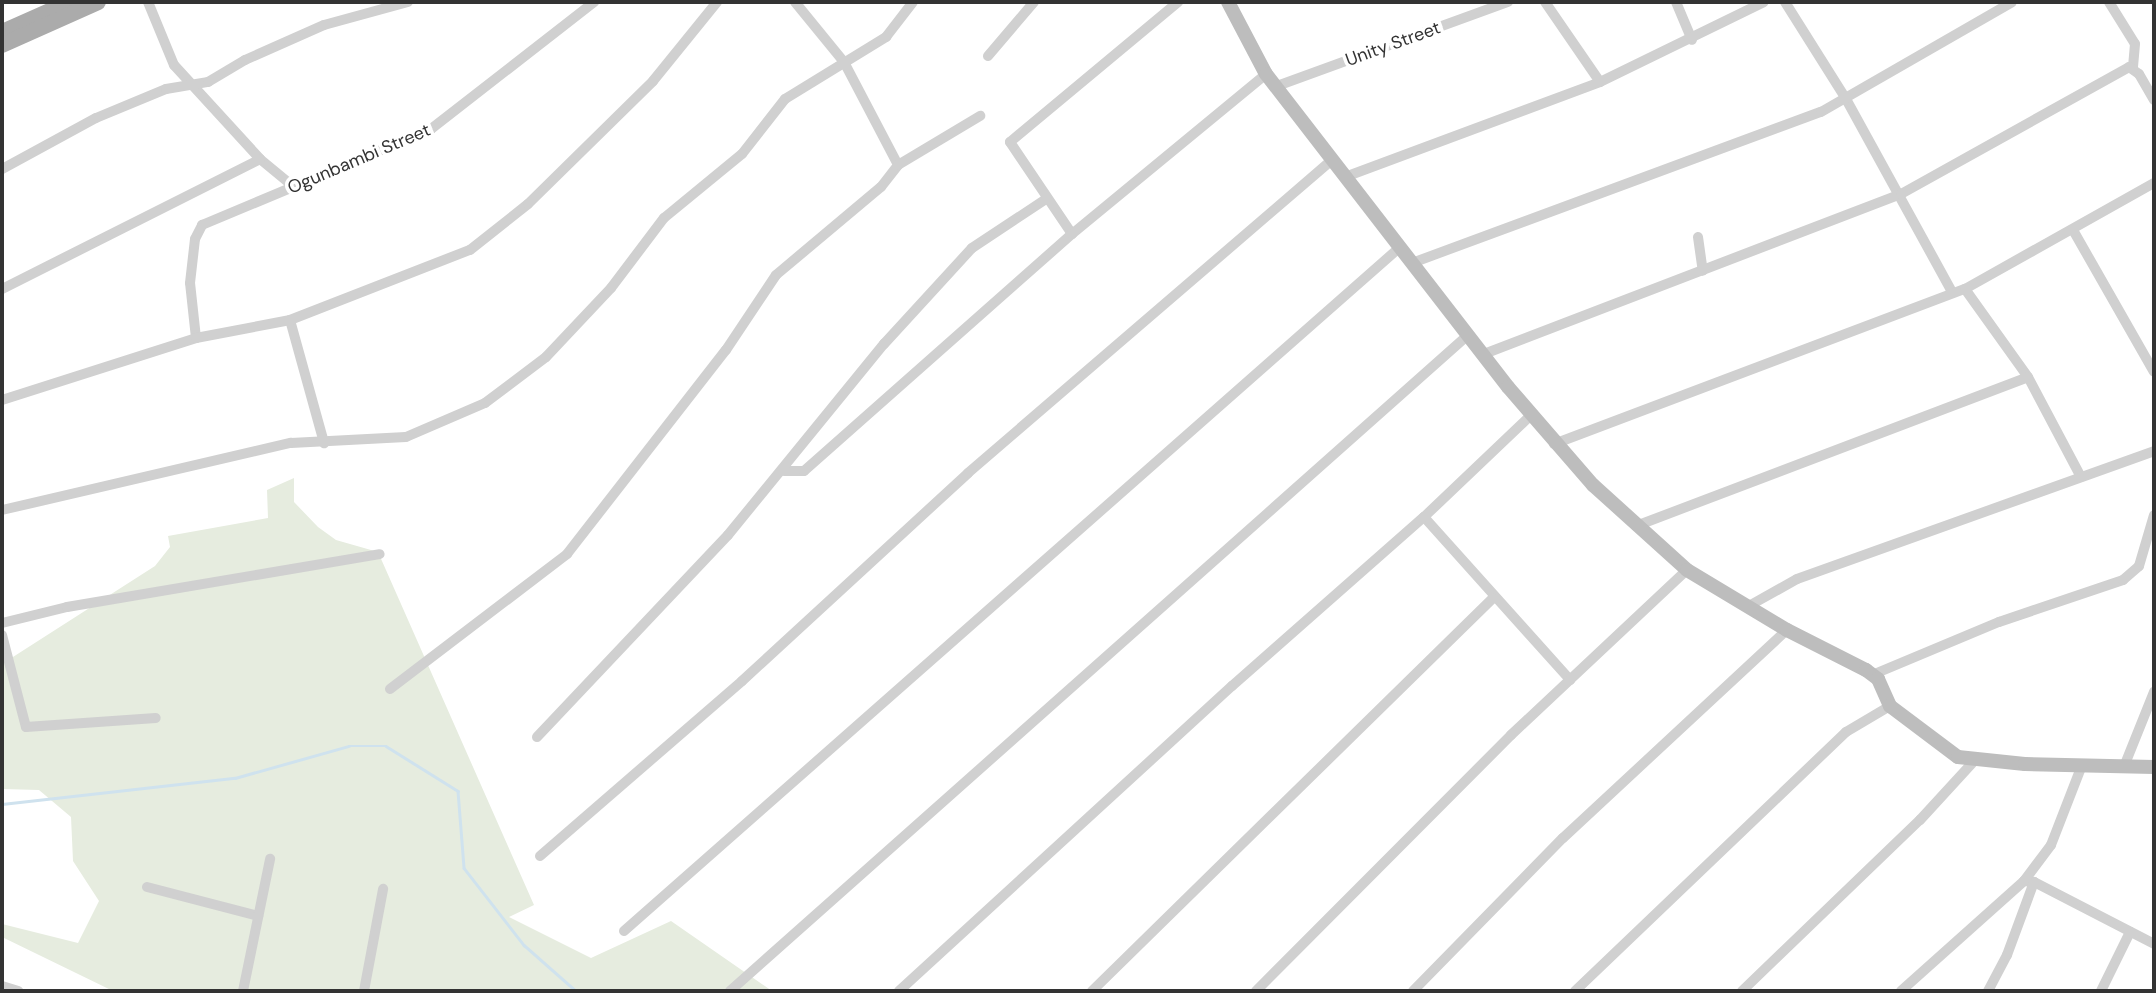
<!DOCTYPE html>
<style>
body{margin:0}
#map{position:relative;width:2156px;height:993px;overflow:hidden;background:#fff;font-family:"DM Sans",sans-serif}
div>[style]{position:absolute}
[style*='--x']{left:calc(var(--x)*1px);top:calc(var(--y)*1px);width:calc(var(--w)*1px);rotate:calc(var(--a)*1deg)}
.green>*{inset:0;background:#e6ecdf}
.stream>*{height:2.5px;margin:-1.25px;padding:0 1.25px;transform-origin:1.25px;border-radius:1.25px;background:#cfe2ee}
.street>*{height:10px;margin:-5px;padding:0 5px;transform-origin:5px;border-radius:5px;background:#d0d0d0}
.secondary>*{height:14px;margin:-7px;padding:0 7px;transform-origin:7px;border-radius:7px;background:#bdbdbd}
.primary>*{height:16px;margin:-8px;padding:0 8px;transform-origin:8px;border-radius:8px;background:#ababab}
span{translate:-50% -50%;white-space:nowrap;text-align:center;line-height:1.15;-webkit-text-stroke:7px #fff;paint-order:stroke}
.street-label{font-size:18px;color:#333}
.frame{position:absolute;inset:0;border:4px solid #333;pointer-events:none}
</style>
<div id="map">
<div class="green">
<div style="clip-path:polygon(294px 478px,294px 502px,318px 527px,336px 540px,378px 552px,534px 905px,509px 917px,591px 958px,671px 921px,772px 991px,113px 991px,2px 937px,2px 924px,78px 943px,99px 901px,73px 861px,71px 817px,39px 790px,2px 789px,2px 664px,155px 566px,170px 547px,168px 536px,268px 518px,267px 490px)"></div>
</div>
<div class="stream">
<div style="--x:2;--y:804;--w:234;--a:-6.4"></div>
<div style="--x:235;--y:778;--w:118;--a:-15.7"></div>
<div style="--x:349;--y:746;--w:37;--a:0"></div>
<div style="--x:386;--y:746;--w:85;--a:32"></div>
<div style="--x:458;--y:791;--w:77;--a:85.5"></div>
<div style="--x:464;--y:868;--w:98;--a:52.1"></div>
<div style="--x:524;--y:945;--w:69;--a:41.5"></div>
</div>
<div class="street">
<div style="--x:148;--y:2;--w:68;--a:67.6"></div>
<div style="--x:174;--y:65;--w:127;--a:47.5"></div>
<div style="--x:260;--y:159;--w:44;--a:39.5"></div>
<div style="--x:795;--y:2;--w:77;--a:50.8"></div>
<div style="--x:844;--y:62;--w:116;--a:62.3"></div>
<div style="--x:1545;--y:2;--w:97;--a:55.5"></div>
<div style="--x:1676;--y:2;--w:41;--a:67.2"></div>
<div style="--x:1785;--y:2;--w:115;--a:57.8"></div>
<div style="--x:1846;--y:99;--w:220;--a:61.2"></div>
<div style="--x:2109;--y:2;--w:49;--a:58.2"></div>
<div style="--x:2135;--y:44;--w:24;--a:95"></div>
<div style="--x:988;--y:56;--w:71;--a:-49.6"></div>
<div style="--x:1277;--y:86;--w:246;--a:-20"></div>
<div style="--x:2;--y:169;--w:107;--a:-28.5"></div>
<div style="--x:96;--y:118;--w:76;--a:-22.5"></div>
<div style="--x:166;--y:89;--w:43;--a:-9.5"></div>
<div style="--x:208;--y:82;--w:43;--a:-30.7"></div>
<div style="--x:245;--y:60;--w:86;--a:-23.9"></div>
<div style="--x:324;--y:25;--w:87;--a:-15.3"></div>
<div style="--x:1345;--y:177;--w:272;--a:-20.4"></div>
<div style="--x:1600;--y:82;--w:182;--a:-26"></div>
<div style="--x:2073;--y:230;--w:163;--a:60.3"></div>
<div style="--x:1072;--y:234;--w:111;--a:-124"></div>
<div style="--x:1010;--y:142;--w:219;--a:-39.8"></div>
<div style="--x:1698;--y:237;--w:34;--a:82"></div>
<div style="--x:1412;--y:263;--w:436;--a:-20.3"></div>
<div style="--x:1821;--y:112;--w:220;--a:-29.9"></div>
<div style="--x:2;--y:289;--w:289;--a:-26.7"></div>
<div style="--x:1965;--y:289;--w:108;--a:54.4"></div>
<div style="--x:2028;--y:377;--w:113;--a:62.1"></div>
<div style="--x:290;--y:320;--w:128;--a:74.5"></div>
<div style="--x:196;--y:338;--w:55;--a:-96.2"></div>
<div style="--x:190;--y:283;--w:44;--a:-83.5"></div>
<div style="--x:195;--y:239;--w:16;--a:-63"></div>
<div style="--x:202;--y:225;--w:248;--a:-22.7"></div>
<div style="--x:431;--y:129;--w:207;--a:-37.9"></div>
<div style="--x:1484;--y:354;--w:447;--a:-21"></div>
<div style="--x:1901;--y:194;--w:261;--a:-29.1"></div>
<div style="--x:2129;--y:67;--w:12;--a:35"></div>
<div style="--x:2139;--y:74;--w:30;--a:60"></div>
<div style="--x:2;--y:400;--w:204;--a:-17.7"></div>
<div style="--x:196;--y:338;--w:96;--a:-10.8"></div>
<div style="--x:290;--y:320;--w:193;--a:-21.3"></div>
<div style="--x:470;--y:250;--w:74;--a:-38.4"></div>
<div style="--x:528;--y:204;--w:175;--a:-44.5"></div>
<div style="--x:653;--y:81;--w:102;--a:-51"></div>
<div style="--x:1554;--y:444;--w:439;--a:-20.7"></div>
<div style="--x:1965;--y:289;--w:217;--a:-29.3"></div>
<div style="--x:784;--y:471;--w:20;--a:0"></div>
<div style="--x:804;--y:471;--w:358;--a:-41.5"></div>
<div style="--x:1072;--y:234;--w:251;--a:-39.5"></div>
<div style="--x:2;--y:510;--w:297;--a:-13.1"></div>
<div style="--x:291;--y:443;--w:115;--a:-3"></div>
<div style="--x:406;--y:437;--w:86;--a:-23.3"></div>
<div style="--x:485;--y:403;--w:76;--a:-37"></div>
<div style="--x:546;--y:357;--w:95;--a:-46.7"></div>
<div style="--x:611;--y:288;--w:88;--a:-52.9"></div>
<div style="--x:664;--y:218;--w:101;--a:-39.4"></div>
<div style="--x:742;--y:154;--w:70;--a:-52"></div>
<div style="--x:785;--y:99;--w:119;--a:-31.5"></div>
<div style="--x:886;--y:37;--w:44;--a:-52.4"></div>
<div style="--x:1424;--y:517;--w:219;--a:48.1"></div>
<div style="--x:1636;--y:526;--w:419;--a:-20.8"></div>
<div style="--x:1747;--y:607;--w:57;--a:-29.2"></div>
<div style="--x:1797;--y:579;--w:379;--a:-19.7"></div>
<div style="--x:2;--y:623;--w:67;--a:-13.8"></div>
<div style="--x:67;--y:607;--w:317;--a:-9.6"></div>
<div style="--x:2;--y:635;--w:95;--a:75.4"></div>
<div style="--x:26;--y:727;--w:130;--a:-4"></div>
<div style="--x:1872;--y:675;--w:138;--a:-22.7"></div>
<div style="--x:1999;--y:622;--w:131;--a:-18.7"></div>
<div style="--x:2123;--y:580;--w:21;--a:-41"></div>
<div style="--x:2139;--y:566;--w:53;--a:-73.6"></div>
<div style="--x:390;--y:689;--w:223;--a:-37.3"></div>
<div style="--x:567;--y:554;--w:259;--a:-52.1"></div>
<div style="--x:726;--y:350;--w:90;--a:-56.3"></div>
<div style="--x:776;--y:275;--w:137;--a:-40"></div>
<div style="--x:881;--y:187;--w:28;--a:-52"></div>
<div style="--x:898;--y:165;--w:96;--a:-30.9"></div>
<div style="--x:537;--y:737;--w:278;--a:-46.6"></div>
<div style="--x:728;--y:535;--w:247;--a:-50.8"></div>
<div style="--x:884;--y:344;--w:130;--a:-47.5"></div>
<div style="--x:972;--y:248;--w:89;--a:-33.5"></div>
<div style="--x:2125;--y:764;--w:78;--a:-68.1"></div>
<div style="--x:540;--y:856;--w:267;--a:-40.9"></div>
<div style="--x:742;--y:681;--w:307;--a:-42.6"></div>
<div style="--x:968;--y:473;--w:479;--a:-40.7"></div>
<div style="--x:2034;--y:882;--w:135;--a:27.3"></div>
<div style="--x:147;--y:887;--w:115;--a:14.6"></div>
<div style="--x:624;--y:931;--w:1033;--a:-41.39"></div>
<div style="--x:2;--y:986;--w:17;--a:17"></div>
<div style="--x:243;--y:991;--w:135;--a:-78.4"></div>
<div style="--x:364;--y:991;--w:104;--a:-79.4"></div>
<div style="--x:730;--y:991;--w:987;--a:-41.63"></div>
<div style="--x:899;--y:991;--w:452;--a:-42.5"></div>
<div style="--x:1232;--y:686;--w:256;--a:-41.4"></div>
<div style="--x:1424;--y:517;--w:148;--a:-43.6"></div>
<div style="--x:1092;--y:991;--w:561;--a:-44.42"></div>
<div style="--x:1256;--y:991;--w:361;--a:-45.1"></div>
<div style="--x:1511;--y:735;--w:241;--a:-43.2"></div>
<div style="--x:1413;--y:991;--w:214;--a:-45.6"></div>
<div style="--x:1563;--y:838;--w:306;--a:-42.9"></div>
<div style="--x:1575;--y:991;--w:375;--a:-43.7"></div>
<div style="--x:1846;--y:732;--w:51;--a:-30.6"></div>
<div style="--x:1742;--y:991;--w:247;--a:-43.9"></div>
<div style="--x:1920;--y:820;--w:81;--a:-47.5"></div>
<div style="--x:1901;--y:991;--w:165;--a:-41.8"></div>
<div style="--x:1988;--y:991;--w:41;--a:-62.2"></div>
<div style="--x:2007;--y:955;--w:78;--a:-69.7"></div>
<div style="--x:2034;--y:882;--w:10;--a:-174"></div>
<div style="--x:2024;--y:881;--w:45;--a:-53.1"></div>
<div style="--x:2051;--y:845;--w:86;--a:-68.8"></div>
<div style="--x:2101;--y:991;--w:66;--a:-63.8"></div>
</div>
<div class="secondary">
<div style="--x:1228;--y:2;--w:81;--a:62.2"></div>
<div style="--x:1266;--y:74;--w:396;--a:52.3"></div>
<div style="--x:1508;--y:387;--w:130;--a:49.1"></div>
<div style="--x:1593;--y:485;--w:127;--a:42.1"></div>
<div style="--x:1687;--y:570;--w:117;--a:31"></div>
<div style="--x:1787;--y:630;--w:89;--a:26.9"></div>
<div style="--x:1866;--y:670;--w:15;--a:37"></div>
<div style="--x:1878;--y:679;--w:30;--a:66"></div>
<div style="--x:1890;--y:706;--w:85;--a:36.9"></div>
<div style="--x:1958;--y:757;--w:67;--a:6"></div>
<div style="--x:2025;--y:764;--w:129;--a:1.3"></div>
</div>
<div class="primary">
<div style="--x:2;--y:32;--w:74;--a:-23.8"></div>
<div style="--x:2;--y:45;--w:105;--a:-24.1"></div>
</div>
<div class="street-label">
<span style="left:1393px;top:44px;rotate:-20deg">Unity Street</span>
<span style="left:359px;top:159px;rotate:-23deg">Ogunbambi Street</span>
</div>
<div class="frame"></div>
</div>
